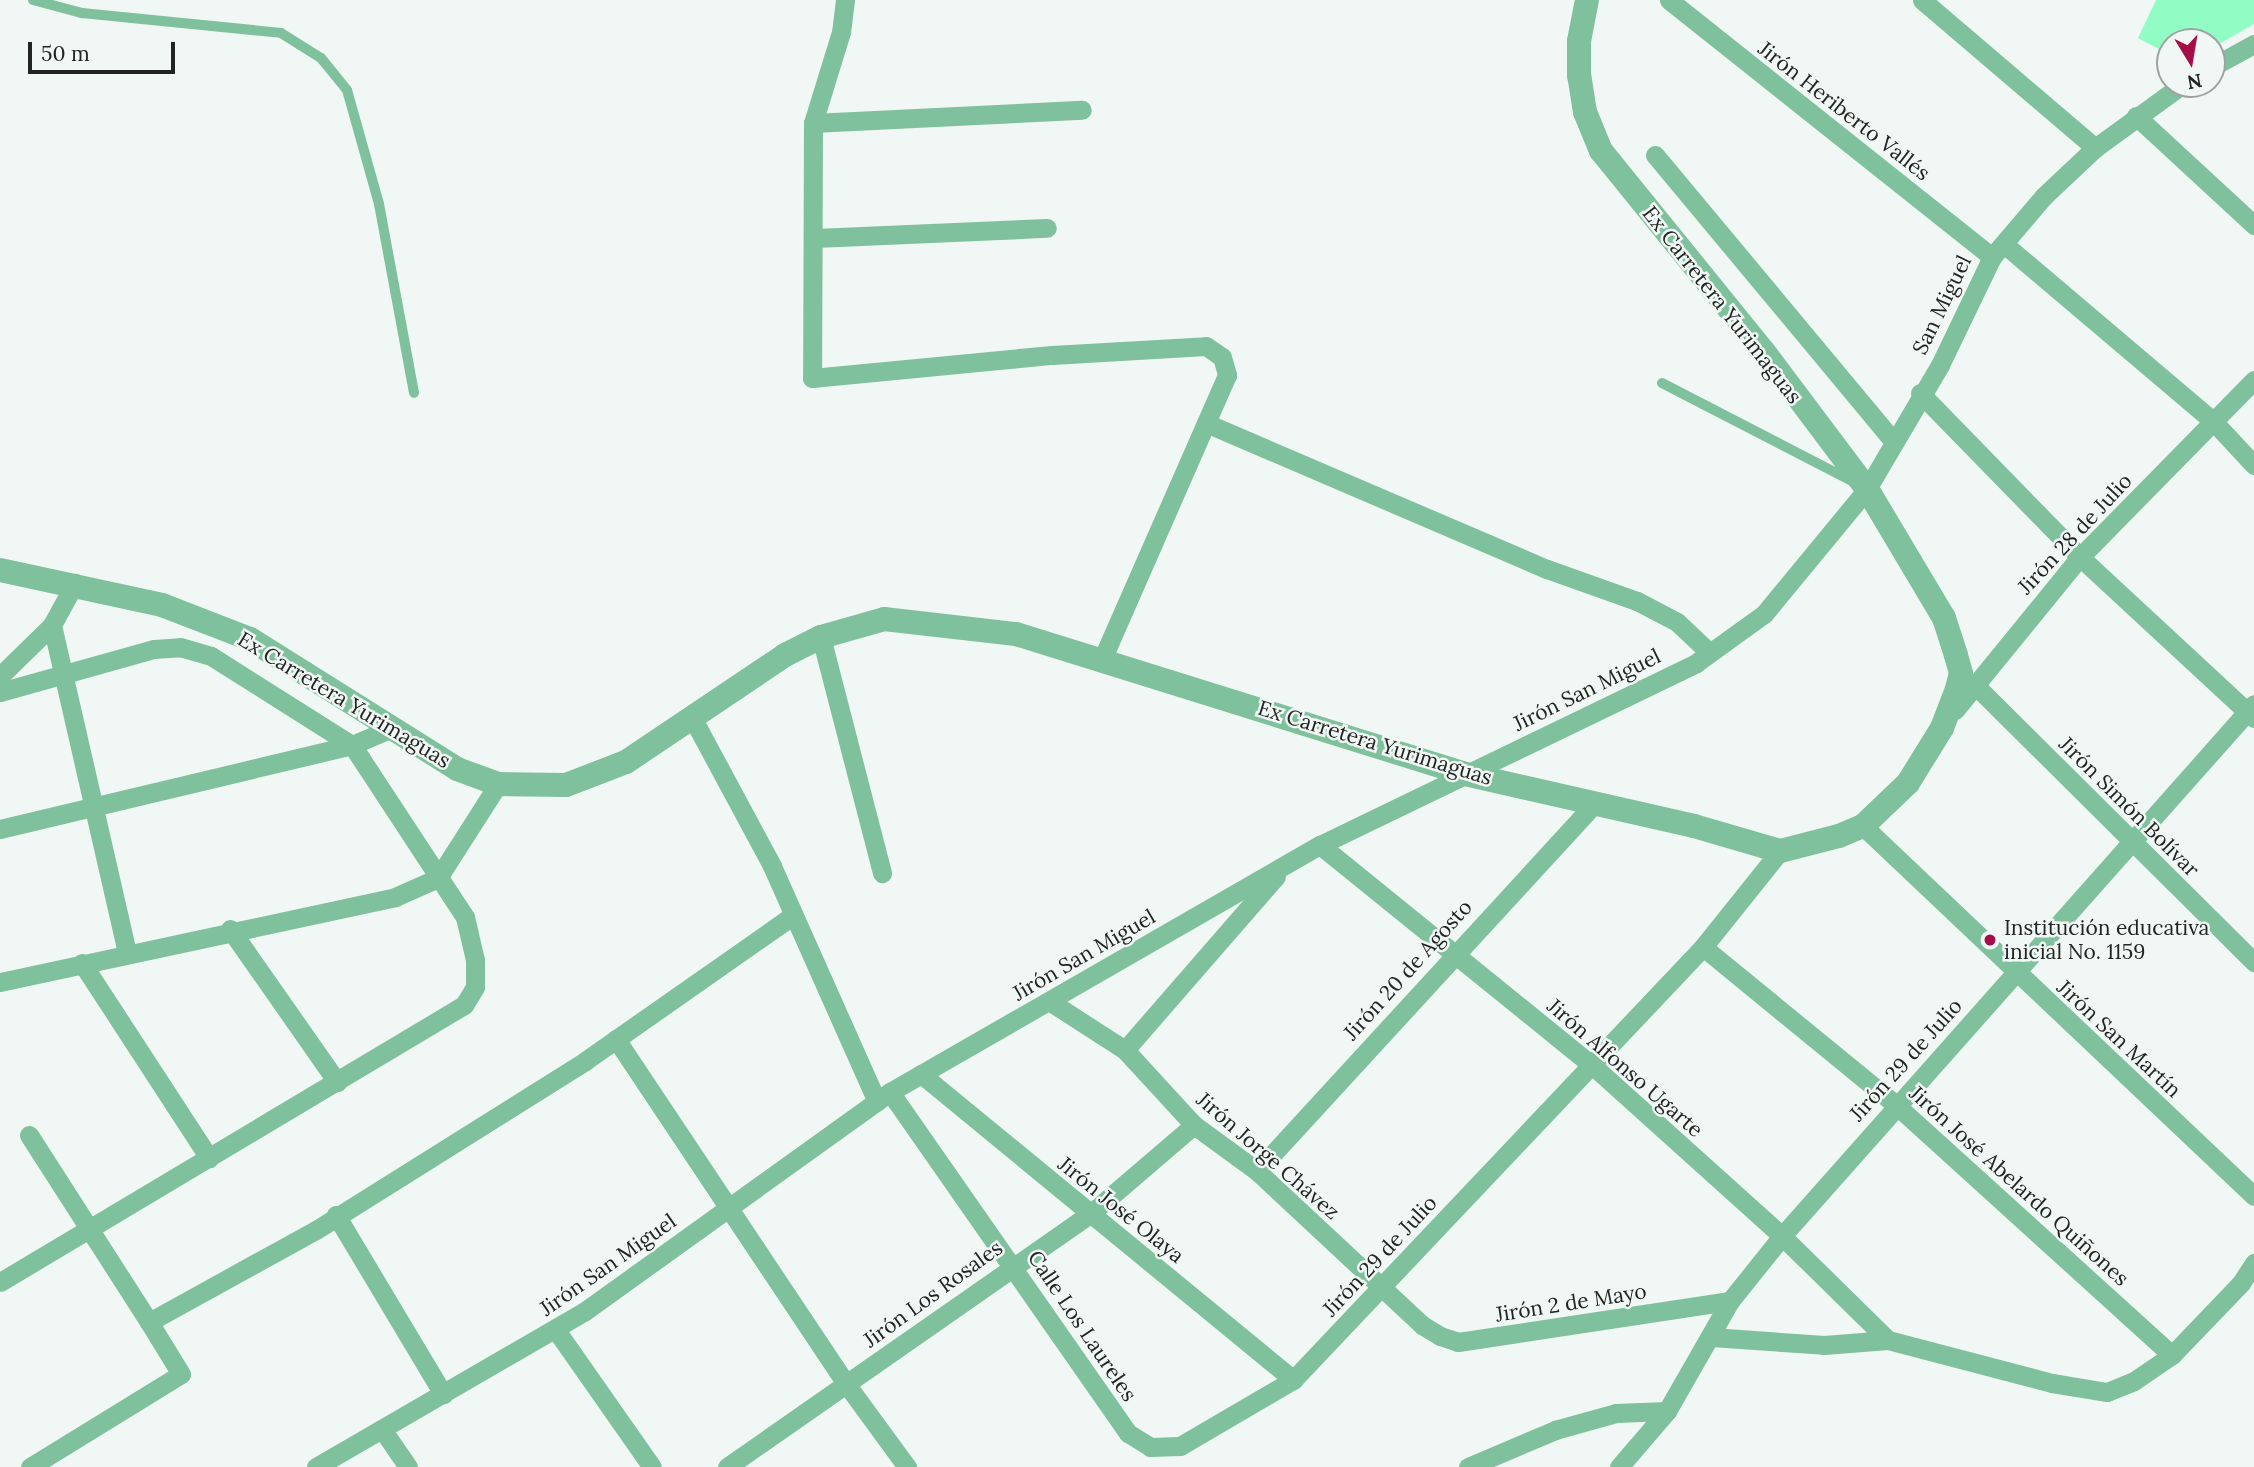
<!DOCTYPE html>
<meta charset="utf-8">
<style>
body{margin:0}
#map{position:relative;width:2254px;height:1467px;overflow:hidden;background:#f1f7f4;font-family:Lora,serif}
div>[style]{position:absolute}
[style*='--x']{left:calc(var(--x)*1px);top:calc(var(--y)*1px);width:calc(var(--w)*1px);rotate:calc(var(--a)*1deg)}
.green>*{inset:0;background:#91fdc5}
.service>*{height:10px;margin:-5px;padding:0 5px;transform-origin:5px;border-radius:5px;background:#7fc19d}
.minor>*{height:19px;margin:-9.5px;padding:0 9.5px;transform-origin:9.5px;border-radius:9.5px;background:#7fc19d}
.tertiary>*{height:24px;margin:-12px;padding:0 12px;transform-origin:12px;border-radius:12px;background:#7fc19d}
.dots>*{width:19px;height:19px;translate:-50% -50%;box-sizing:border-box;border:4px solid #f1f7f4;border-radius:50%}
span{translate:-50% -50%;white-space:nowrap;text-align:center;line-height:1.15;-webkit-text-stroke:5px #f1f7f4;paint-order:stroke}
.street-label{font-size:21px;color:#212422}
.poi-label{font-size:21px;color:#212422}
.left{translate:0 -50%;text-align:left}
.north{position:absolute;left:2156px;top:28px;width:70px;height:70px;box-sizing:border-box;background:#f1f7f4;border:2px solid #9ea3a0;border-radius:50%;rotate:169deg;font-size:19px;font-weight:700;line-height:28px;text-align:center;color:#212422}
.north::after{content:'';display:block;margin:auto;width:24px;height:32px;background:#a50e49;clip-path:polygon(50% 0,100% 100%,50% 72%,0 100%)}
.scale{position:absolute;left:28px;top:42px;width:147px;height:32px;box-sizing:border-box;border:4px solid #212422;border-top:0;padding-left:9px;font-size:21px;line-height:24px;white-space:nowrap;color:#212422;-webkit-text-stroke:5px #f1f7f4;paint-order:stroke}
</style>
<div id="map">
<div class="green">
<div style="clip-path:polygon(2156px 0,2254px 0,2254px 24px,2212px 48px,2212px 42px,2170px 42px,2170px 55px,2138px 38px)"></div>
</div>
<div class="service">
<div style="--x:33;--y:0;--w:51;--a:14.9"></div>
<div style="--x:82;--y:13;--w:200;--a:5.7"></div>
<div style="--x:281;--y:33;--w:47;--a:32"></div>
<div style="--x:321;--y:58;--w:41;--a:50.9"></div>
<div style="--x:347;--y:90;--w:118;--a:74.3"></div>
<div style="--x:379;--y:204;--w:192;--a:79.5"></div>
<div style="--x:1662;--y:383;--w:216;--a:27.3"></div>
</div>
<div class="minor">
<div style="--x:845;--y:0;--w:32;--a:97"></div>
<div style="--x:841;--y:32;--w:95;--a:107.1"></div>
<div style="--x:813;--y:123;--w:255;--a:90.2"></div>
<div style="--x:812;--y:378;--w:241;--a:-5.5"></div>
<div style="--x:1052;--y:355;--w:154;--a:-3.3"></div>
<div style="--x:1206;--y:346;--w:19;--a:35"></div>
<div style="--x:1222;--y:357;--w:19;--a:74"></div>
<div style="--x:1227;--y:375;--w:309;--a:113.7"></div>
<div style="--x:1669;--y:0;--w:413;--a:38.5"></div>
<div style="--x:1922;--y:0;--w:228;--a:40.5"></div>
<div style="--x:2212;--y:67;--w:48;--a:-28.7"></div>
<div style="--x:2136;--y:116;--w:161;--a:42.7"></div>
<div style="--x:813;--y:123;--w:269;--a:-2.8"></div>
<div style="--x:1655;--y:155;--w:373;--a:50.2"></div>
<div style="--x:815;--y:238;--w:232;--a:-2.5"></div>
<div style="--x:2004;--y:244;--w:275;--a:40.3"></div>
<div style="--x:2214;--y:422;--w:59;--a:47.1"></div>
<div style="--x:1920;--y:393;--w:229;--a:45.7"></div>
<div style="--x:2080;--y:557;--w:237;--a:42.8"></div>
<div style="--x:1206;--y:423;--w:371;--a:23.2"></div>
<div style="--x:1547;--y:569;--w:96;--a:19.6"></div>
<div style="--x:1637;--y:601;--w:45;--a:27.7"></div>
<div style="--x:1677;--y:622;--w:45;--a:43.2"></div>
<div style="--x:52;--y:625;--w:336;--a:77.1"></div>
<div style="--x:821;--y:637;--w:244;--a:75.5"></div>
<div style="--x:0;--y:676;--w:73;--a:-44.4"></div>
<div style="--x:52;--y:625;--w:48;--a:-61.3"></div>
<div style="--x:1974;--y:684;--w:395;--a:44.8"></div>
<div style="--x:0;--y:692;--w:160;--a:-15.6"></div>
<div style="--x:154;--y:649;--w:26;--a:-4"></div>
<div style="--x:180;--y:647;--w:32;--a:16"></div>
<div style="--x:211;--y:656;--w:167;--a:32.3"></div>
<div style="--x:352;--y:745;--w:206;--a:56.7"></div>
<div style="--x:465;--y:917;--w:44;--a:76.9"></div>
<div style="--x:475;--y:960;--w:27;--a:90"></div>
<div style="--x:475;--y:987;--w:21;--a:121"></div>
<div style="--x:464;--y:1005;--w:540;--a:149.16"></div>
<div style="--x:1955;--y:710;--w:198;--a:-50.8"></div>
<div style="--x:2080;--y:557;--w:248;--a:-45.5"></div>
<div style="--x:693;--y:719;--w:167;--a:61.7"></div>
<div style="--x:772;--y:866;--w:258;--a:66"></div>
<div style="--x:1863;--y:826;--w:538;--a:43.42"></div>
<div style="--x:0;--y:829;--w:362;--a:-13.4"></div>
<div style="--x:352;--y:745;--w:41;--a:-22.8"></div>
<div style="--x:1320;--y:845;--w:350;--a:39"></div>
<div style="--x:1592;--y:1065;--w:256;--a:42"></div>
<div style="--x:1782;--y:1236;--w:148;--a:44.5"></div>
<div style="--x:230;--y:929;--w:187;--a:55"></div>
<div style="--x:1703;--y:947;--w:249;--a:39.3"></div>
<div style="--x:1896;--y:1105;--w:372;--a:42.2"></div>
<div style="--x:82;--y:963;--w:233;--a:56.9"></div>
<div style="--x:0;--y:982;--w:404;--a:-12.1"></div>
<div style="--x:395;--y:897;--w:47;--a:-23.8"></div>
<div style="--x:438;--y:878;--w:112;--a:-57.4"></div>
<div style="--x:1049;--y:1001;--w:90;--a:32.8"></div>
<div style="--x:1125;--y:1050;--w:102;--a:47.4"></div>
<div style="--x:1194;--y:1125;--w:78;--a:36.1"></div>
<div style="--x:1257;--y:1171;--w:226;--a:43"></div>
<div style="--x:1422;--y:1325;--w:21;--a:31"></div>
<div style="--x:1440;--y:1336;--w:19;--a:18"></div>
<div style="--x:1458;--y:1342;--w:275;--a:-8.6"></div>
<div style="--x:616;--y:1039;--w:416;--a:56.3"></div>
<div style="--x:847;--y:1385;--w:102;--a:53.8"></div>
<div style="--x:1125;--y:1050;--w:230;--a:-49"></div>
<div style="--x:921;--y:1074;--w:482;--a:39.4"></div>
<div style="--x:890;--y:1092;--w:416;--a:55.1"></div>
<div style="--x:1128;--y:1433;--w:26;--a:32"></div>
<div style="--x:1150;--y:1447;--w:30;--a:-2"></div>
<div style="--x:1180;--y:1446;--w:131;--a:-30.3"></div>
<div style="--x:1293;--y:1380;--w:596;--a:-46.56"></div>
<div style="--x:1703;--y:947;--w:123;--a:-51.3"></div>
<div style="--x:29;--y:1135;--w:222;--a:57.3"></div>
<div style="--x:1257;--y:1171;--w:501;--a:-47.43"></div>
<div style="--x:336;--y:1215;--w:209;--a:59.1"></div>
<div style="--x:556;--y:1330;--w:167;--a:55"></div>
<div style="--x:1711;--y:1337;--w:113;--a:4"></div>
<div style="--x:1824;--y:1345;--w:64;--a:-4.5"></div>
<div style="--x:1888;--y:1340;--w:170;--a:14.7"></div>
<div style="--x:2052;--y:1383;--w:56;--a:9.3"></div>
<div style="--x:2107;--y:1392;--w:29;--a:-22"></div>
<div style="--x:2134;--y:1381;--w:46;--a:-34.4"></div>
<div style="--x:2172;--y:1355;--w:100;--a:-46.2"></div>
<div style="--x:2241;--y:1283;--w:24;--a:-57"></div>
<div style="--x:382;--y:1429;--w:46;--a:55.6"></div>
<div style="--x:30;--y:1467;--w:177;--a:-31.6"></div>
<div style="--x:181;--y:1374;--w:61;--a:-121.6"></div>
<div style="--x:149;--y:1322;--w:191;--a:-28.9"></div>
<div style="--x:316;--y:1230;--w:318;--a:-32.1"></div>
<div style="--x:585;--y:1061;--w:253;--a:-35"></div>
<div style="--x:316;--y:1467;--w:311;--a:-30.1"></div>
<div style="--x:585;--y:1311;--w:375;--a:-35.7"></div>
<div style="--x:890;--y:1092;--w:496;--a:-29.9"></div>
<div style="--x:1320;--y:845;--w:418;--a:-25.8"></div>
<div style="--x:1696;--y:663;--w:84;--a:-35.8"></div>
<div style="--x:1764;--y:614;--w:162;--a:-50.5"></div>
<div style="--x:1867;--y:489;--w:144;--a:-59.5"></div>
<div style="--x:1940;--y:365;--w:120;--a:-64.3"></div>
<div style="--x:1992;--y:257;--w:80;--a:-49.6"></div>
<div style="--x:2044;--y:196;--w:70;--a:-43.3"></div>
<div style="--x:2095;--y:148;--w:109;--a:-36"></div>
<div style="--x:727;--y:1467;--w:442;--a:-34.9"></div>
<div style="--x:1090;--y:1214;--w:137;--a:-40.6"></div>
<div style="--x:1468;--y:1467;--w:95;--a:-23"></div>
<div style="--x:1555;--y:1430;--w:63;--a:-15.6"></div>
<div style="--x:1616;--y:1413;--w:51;--a:-2.2"></div>
<div style="--x:1619;--y:1467;--w:74;--a:-49.4"></div>
<div style="--x:1667;--y:1411;--w:127;--a:-60.2"></div>
<div style="--x:1730;--y:1301;--w:83;--a:-51.3"></div>
<div style="--x:1782;--y:1236;--w:711;--a:-48.42"></div>
</div>
<div class="tertiary">
<div style="--x:0;--y:570;--w:166;--a:12.2"></div>
<div style="--x:162;--y:605;--w:94;--a:21.1"></div>
<div style="--x:250;--y:639;--w:244;--a:32.1"></div>
<div style="--x:457;--y:769;--w:44;--a:20.1"></div>
<div style="--x:498;--y:784;--w:68;--a:0.8"></div>
<div style="--x:566;--y:785;--w:64;--a:-21"></div>
<div style="--x:626;--y:762;--w:192;--a:-33.9"></div>
<div style="--x:785;--y:655;--w:40;--a:-26.6"></div>
<div style="--x:821;--y:637;--w:66;--a:-15.9"></div>
<div style="--x:884;--y:619;--w:133;--a:6.5"></div>
<div style="--x:1016;--y:634;--w:470;--a:17.3"></div>
<div style="--x:1465;--y:774;--w:235;--a:12.8"></div>
<div style="--x:1694;--y:826;--w:90;--a:16.2"></div>
<div style="--x:1780;--y:851;--w:61;--a:-14.3"></div>
<div style="--x:1839;--y:836;--w:26;--a:-23"></div>
<div style="--x:1863;--y:826;--w:62;--a:-43.7"></div>
<div style="--x:1908;--y:783;--w:65;--a:-58.3"></div>
<div style="--x:1942;--y:728;--w:42;--a:-69"></div>
<div style="--x:1957;--y:689;--w:16;--a:-76"></div>
<div style="--x:1961;--y:673;--w:19;--a:-106"></div>
<div style="--x:1956;--y:655;--w:39;--a:-108"></div>
<div style="--x:1944;--y:618;--w:150;--a:-120.8"></div>
<div style="--x:1867;--y:489;--w:171;--a:-126.9"></div>
<div style="--x:1764;--y:352;--w:259;--a:-129"></div>
<div style="--x:1601;--y:151;--w:42;--a:-112.3"></div>
<div style="--x:1585;--y:112;--w:36;--a:-99"></div>
<div style="--x:1579;--y:76;--w:35;--a:-90"></div>
<div style="--x:1579;--y:41;--w:42;--a:-79"></div>
</div>
<div class="dots">
<div style="left:1990px;top:940px;background:#a50e49"></div>
</div>
<div class="street-label">
<span style="left:1844px;top:111px;rotate:38deg">Jirón Heriberto Vallés</span>
<span style="left:1722px;top:305px;rotate:52deg">Ex Carretera Yurimaguas</span>
<span style="left:1942px;top:305px;rotate:-64deg">San Miguel</span>
<span style="left:2075px;top:534px;rotate:-47deg">Jirón 28 de Julio</span>
<span style="left:1587px;top:690px;rotate:-26deg">Jirón San Miguel</span>
<span style="left:344px;top:700px;rotate:31deg">Ex Carretera Yurimaguas</span>
<span style="left:1375px;top:743px;rotate:17deg">Ex Carretera Yurimaguas</span>
<span style="left:2129px;top:807px;rotate:45deg">Jirón Simón Bolívar</span>
<span style="left:1084px;top:955px;rotate:-30deg">Jirón San Miguel</span>
<span style="left:1408px;top:970px;rotate:-48deg">Jirón 20 de Agosto</span>
<span style="left:2119px;top:1039px;rotate:43deg">Jirón San Martín</span>
<span style="left:1906px;top:1060px;rotate:-48deg">Jirón 29 de Julio</span>
<span style="left:1625px;top:1068px;rotate:41deg">Jirón Alfonso Ugarte</span>
<span style="left:1268px;top:1156px;rotate:41deg">Jirón Jorge Chávez</span>
<span style="left:2019px;top:1186px;rotate:42deg">Jirón José Abelardo Quiñones</span>
<span style="left:1121px;top:1210px;rotate:39deg">Jirón José Olaya</span>
<span style="left:1380px;top:1256px;rotate:-47deg">Jirón 29 de Julio</span>
<span style="left:608px;top:1265px;rotate:-35deg">Jirón San Miguel</span>
<span style="left:933px;top:1294px;rotate:-36deg">Jirón Los Rosales</span>
<span style="left:1571px;top:1303px;rotate:-9deg">Jirón 2 de Mayo</span>
<span style="left:1082px;top:1326px;rotate:56deg">Calle Los Laureles</span>
</div>
<div class="poi-label">
<span class="left" style="left:2004px;top:940px">Institución educativa<br>inicial No. 1159</span>
</div>
<div class="north">N</div>
<div class="scale">50 m</div>
</div>
